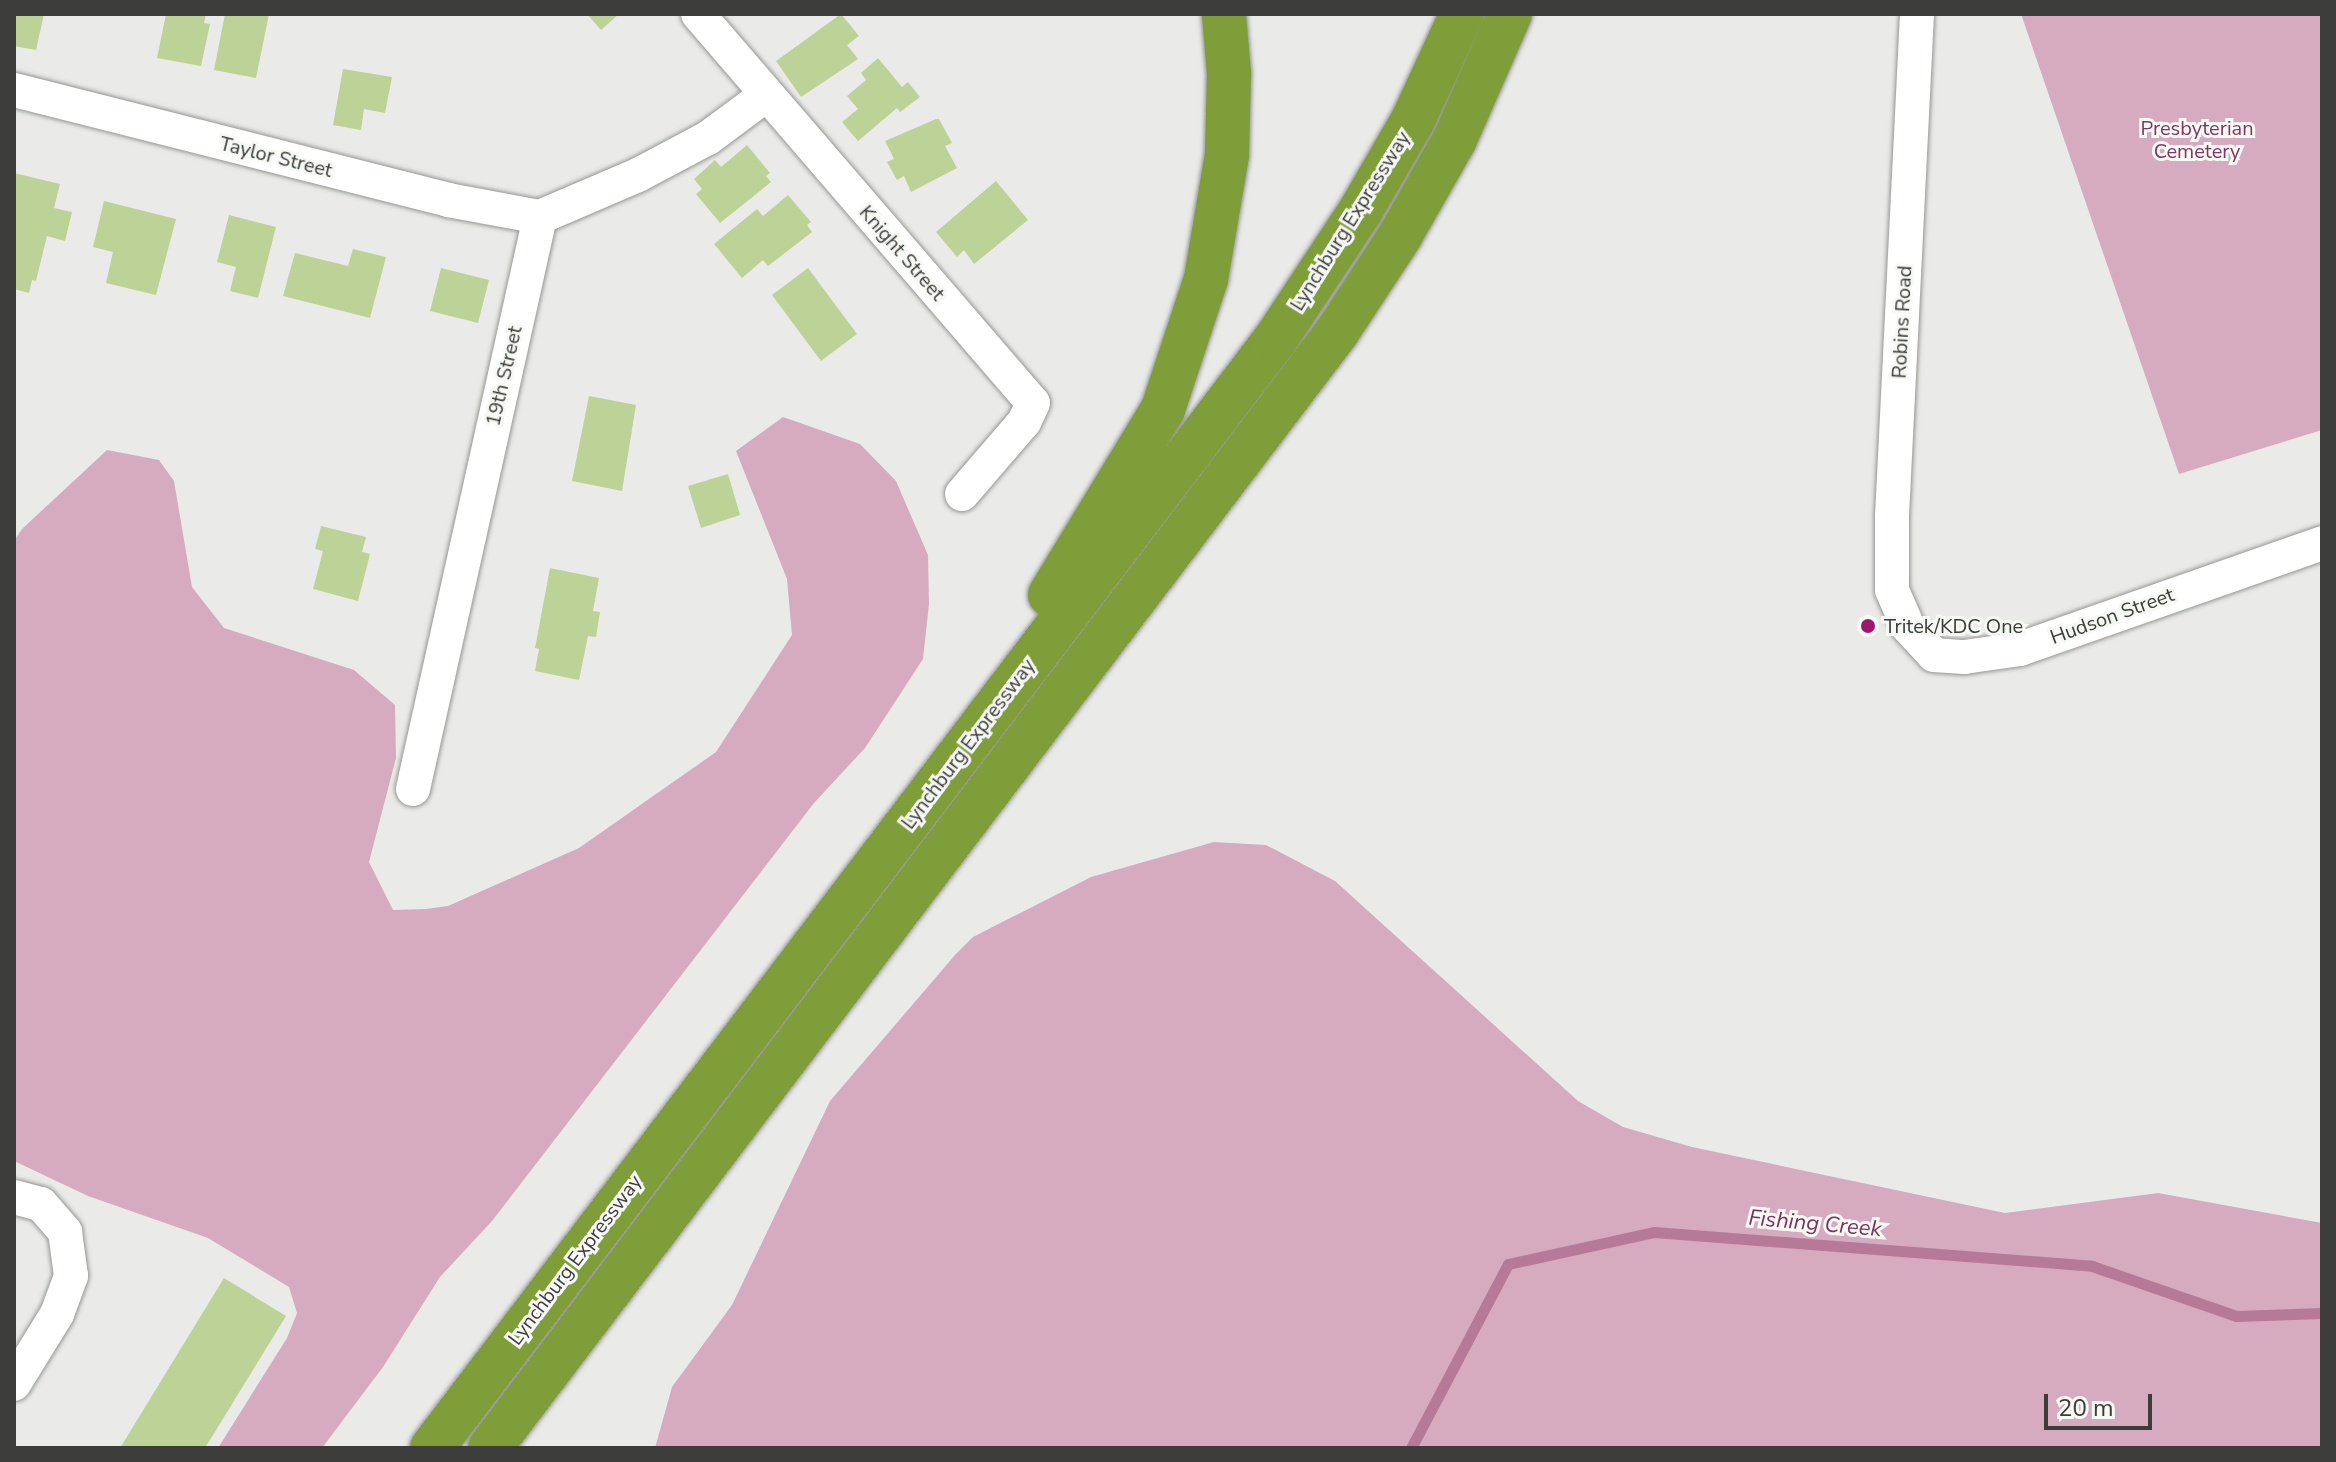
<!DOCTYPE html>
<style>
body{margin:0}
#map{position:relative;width:2336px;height:1462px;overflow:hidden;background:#eaebe8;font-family:"Nunito Sans",sans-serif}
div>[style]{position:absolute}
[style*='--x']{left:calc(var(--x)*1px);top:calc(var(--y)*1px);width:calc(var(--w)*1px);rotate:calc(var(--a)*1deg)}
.green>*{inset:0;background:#d6abbf}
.stream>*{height:11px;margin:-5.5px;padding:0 5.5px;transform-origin:5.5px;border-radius:5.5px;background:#b67a98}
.building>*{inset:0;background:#bcd296}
.roads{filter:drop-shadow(0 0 2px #959794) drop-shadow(0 0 2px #959794)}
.street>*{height:34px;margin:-17px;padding:0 17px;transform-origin:17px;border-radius:17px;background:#fff}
.highway>*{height:44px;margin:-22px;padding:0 22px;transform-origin:22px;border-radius:22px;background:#7f9e3a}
.dots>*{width:22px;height:22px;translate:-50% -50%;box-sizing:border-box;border:4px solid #f7f9f5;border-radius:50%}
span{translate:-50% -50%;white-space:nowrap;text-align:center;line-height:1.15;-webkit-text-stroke:6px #f7f9f5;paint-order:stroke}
.park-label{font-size:20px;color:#80365f}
.street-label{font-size:20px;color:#3c3c3b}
.poi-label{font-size:20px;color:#3c3c3b}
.left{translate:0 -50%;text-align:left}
.water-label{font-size:22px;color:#7c325b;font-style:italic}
.frame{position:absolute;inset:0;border:16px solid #3c3c3b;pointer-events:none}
.scale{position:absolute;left:2044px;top:1394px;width:108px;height:36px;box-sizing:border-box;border:4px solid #3c3c3b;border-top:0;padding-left:10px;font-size:24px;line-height:28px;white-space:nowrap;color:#3c3c3b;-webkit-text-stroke:6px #f7f9f5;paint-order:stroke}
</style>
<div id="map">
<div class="green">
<div style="clip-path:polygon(2021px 14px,2322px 14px,2322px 430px,2179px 474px)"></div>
<div style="clip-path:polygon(783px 417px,860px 444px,896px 481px,928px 555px,929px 604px,923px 659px,865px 748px,814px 803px,492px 1221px,440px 1277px,383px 1367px,322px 1448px,218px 1448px,287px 1338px,297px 1313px,289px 1287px,208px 1238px,88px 1196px,14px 1161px,14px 541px,22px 529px,107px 450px,159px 460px,174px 481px,192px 587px,224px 628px,354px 670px,395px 705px,396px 758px,369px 862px,393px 910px,426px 909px,448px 906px,579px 848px,716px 752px,792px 635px,787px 579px,736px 451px)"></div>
<div style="clip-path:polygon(1214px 842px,1266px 845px,1335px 881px,1578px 1101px,1623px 1127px,1692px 1147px,2005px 1213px,2158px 1193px,2322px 1223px,2322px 1448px,655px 1448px,672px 1387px,732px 1305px,830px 1101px,955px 955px,973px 937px,1091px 877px)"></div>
</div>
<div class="stream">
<div style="--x:1411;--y:1448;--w:208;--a:-62.2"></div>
<div style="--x:1508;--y:1264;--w:149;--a:-12.4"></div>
<div style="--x:1654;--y:1232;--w:439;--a:4.4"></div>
<div style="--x:2092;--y:1266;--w:152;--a:19.1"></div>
<div style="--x:2236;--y:1316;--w:86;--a:-2"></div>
</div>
<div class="building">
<div style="clip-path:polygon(14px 14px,44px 14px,36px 50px,14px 46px)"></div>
<div style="clip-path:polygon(166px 14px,206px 14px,204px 23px,210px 24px,201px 66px,157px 58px)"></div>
<div style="clip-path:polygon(225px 14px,269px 14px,256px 78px,214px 70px)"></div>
<div style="clip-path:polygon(587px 14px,619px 14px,601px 30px)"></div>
<div style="clip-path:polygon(841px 14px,859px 36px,847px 45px,858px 59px,801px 97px,776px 61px)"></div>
<div style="clip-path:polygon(878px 58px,902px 87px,908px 82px,920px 97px,900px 112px,897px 108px,858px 141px,842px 122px,858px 109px,847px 96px,866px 80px,861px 73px)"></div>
<div style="clip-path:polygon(343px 69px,392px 77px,385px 113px,364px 109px,361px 130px,333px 125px)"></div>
<div style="clip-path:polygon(936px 119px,939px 119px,952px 143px,945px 146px,957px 168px,911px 192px,904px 176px,897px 180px,887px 162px,894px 159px,885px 141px)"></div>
<div style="clip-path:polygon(747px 145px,770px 173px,766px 176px,771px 182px,720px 223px,696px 194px,702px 189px,694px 179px,715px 160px,721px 167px)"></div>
<div style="clip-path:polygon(14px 173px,60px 184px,54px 208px,72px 212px,65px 241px,47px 236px,36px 281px,32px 280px,29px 293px,14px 289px)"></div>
<div style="clip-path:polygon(996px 181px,1028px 220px,974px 264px,964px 250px,957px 257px,936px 232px)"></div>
<div style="clip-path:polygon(788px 195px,811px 222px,807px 225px,812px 232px,768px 266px,763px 260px,742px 278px,714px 244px,757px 209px,763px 216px)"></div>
<div style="clip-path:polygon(104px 201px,176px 219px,156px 295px,106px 283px,113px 252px,93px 247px)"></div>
<div style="clip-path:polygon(229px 215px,276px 227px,258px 298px,230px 291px,236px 267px,217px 262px)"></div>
<div style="clip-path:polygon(353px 249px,386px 257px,370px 318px,283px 296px,295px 253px,348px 266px)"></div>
<div style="clip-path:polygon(441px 268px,489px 280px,478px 323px,430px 311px)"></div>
<div style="clip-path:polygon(808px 268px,857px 334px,821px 361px,772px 295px)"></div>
<div style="clip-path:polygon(589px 396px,636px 405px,622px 491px,572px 481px)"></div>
<div style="clip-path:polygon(728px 474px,740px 515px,701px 528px,688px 486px)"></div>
<div style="clip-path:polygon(321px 526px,366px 537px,362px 552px,370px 554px,358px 601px,313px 589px,323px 551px,315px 549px)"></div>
<div style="clip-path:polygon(550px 568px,599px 578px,593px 611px,600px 612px,596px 637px,588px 636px,579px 680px,535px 671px,539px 649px,535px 648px)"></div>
<div style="clip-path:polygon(224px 1278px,286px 1316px,205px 1448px,120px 1448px)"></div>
</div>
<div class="roads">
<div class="street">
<div style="--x:698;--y:14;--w:513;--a:49.27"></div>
<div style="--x:1033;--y:403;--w:21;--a:115"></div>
<div style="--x:1024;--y:422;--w:95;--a:130.7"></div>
<div style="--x:1917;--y:14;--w:503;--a:92.85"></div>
<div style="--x:1892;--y:516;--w:74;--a:90"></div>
<div style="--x:1892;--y:590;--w:40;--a:66.6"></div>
<div style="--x:1908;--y:627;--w:38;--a:47"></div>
<div style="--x:1934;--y:655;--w:30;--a:4"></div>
<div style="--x:1964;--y:657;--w:57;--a:-8.1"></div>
<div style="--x:2020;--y:649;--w:320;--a:-19.3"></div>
<div style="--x:14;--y:90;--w:448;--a:14.2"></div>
<div style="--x:448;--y:200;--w:94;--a:10.5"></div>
<div style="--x:413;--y:789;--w:586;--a:-77.48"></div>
<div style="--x:540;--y:217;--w:107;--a:-23.2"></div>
<div style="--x:638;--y:175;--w:79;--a:-27.9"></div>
<div style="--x:708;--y:138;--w:72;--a:-36.6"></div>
<div style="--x:14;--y:1197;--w:28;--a:15"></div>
<div style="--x:41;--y:1204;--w:37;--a:49"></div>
<div style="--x:65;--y:1232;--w:44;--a:82.2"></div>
<div style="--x:71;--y:1276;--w:40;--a:110.2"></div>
<div style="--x:57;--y:1314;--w:82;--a:121.6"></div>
</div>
<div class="highway">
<div style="--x:1050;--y:595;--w:218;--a:-58.7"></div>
<div style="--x:1163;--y:409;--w:137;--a:-71.7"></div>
<div style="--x:1206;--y:279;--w:126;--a:-80.4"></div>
<div style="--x:1227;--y:155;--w:81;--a:-88.6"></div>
<div style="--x:1229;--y:74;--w:60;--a:-94.8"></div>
<div style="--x:432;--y:1448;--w:1392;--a:-52.74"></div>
<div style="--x:1275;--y:340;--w:156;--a:-56.5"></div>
<div style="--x:1361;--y:210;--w:104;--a:-60"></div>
<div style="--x:1413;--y:120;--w:117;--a:-65.2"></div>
<div style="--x:490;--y:1448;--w:1401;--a:-52.8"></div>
<div style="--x:1337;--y:332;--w:115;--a:-56.7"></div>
<div style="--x:1400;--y:236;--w:112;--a:-60.4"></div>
<div style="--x:1455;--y:139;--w:137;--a:-66.3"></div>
</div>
</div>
<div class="dots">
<div style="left:1868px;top:626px;background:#9b186c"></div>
</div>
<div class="park-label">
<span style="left:2197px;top:140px">Presbyterian<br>Cemetery</span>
</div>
<div class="street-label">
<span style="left:276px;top:157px;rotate:14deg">Taylor Street</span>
<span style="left:1350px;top:221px;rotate:-58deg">Lynchburg Expressway</span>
<span style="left:902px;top:253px;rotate:49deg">Knight Street</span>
<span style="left:1902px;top:322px;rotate:-87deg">Robins Road</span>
<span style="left:504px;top:376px;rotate:-77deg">19th Street</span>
<span style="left:2112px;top:616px;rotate:-20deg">Hudson Street</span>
<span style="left:968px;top:744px;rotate:-53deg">Lynchburg Expressway</span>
<span style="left:575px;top:1260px;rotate:-53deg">Lynchburg Expressway</span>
</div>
<div class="poi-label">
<span class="left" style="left:1884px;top:626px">Tritek/KDC One</span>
</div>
<div class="water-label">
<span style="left:1815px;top:1224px;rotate:5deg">Fishing Creek</span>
</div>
<div class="frame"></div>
<div class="scale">20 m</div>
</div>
